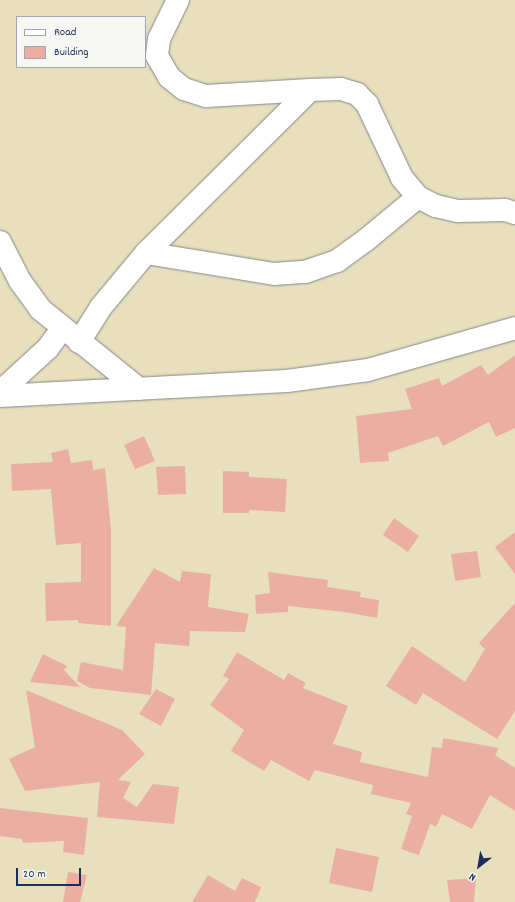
<!DOCTYPE html>
<style>
body{margin:0}
#map{position:relative;width:515px;height:902px;overflow:hidden;background:#e8e0bc;font-family:Dekko,sans-serif}
div>[style]{position:absolute}
[style*='--x']{left:calc(var(--x)*1px);top:calc(var(--y)*1px);width:calc(var(--w)*1px);rotate:calc(var(--a)*1deg)}
.building>*{inset:0;background:#ebaea3}
.roads{filter:drop-shadow(0 0 1px #82888d) drop-shadow(0 0 1px #82888d)}
.minor>*{height:22px;margin:-11px;padding:0 11px;transform-origin:11px;border-radius:11px;background:#fff}
span{translate:-50% -50%;white-space:nowrap;text-align:center;line-height:1.15;-webkit-text-stroke:3px #f6f6f2;paint-order:stroke}
.legend{position:absolute;left:16px;top:16px;width:130px;height:52px;box-sizing:border-box;background:#f6f6f2;border:1px solid #9ea6b7;margin:0;padding:5px 7px;list-style:none;font-size:12px;color:#1b2f5e}
.legend li{display:flex;align-items:center;gap:8px;height:20px}
.legend b{width:20px;border:1px solid #9ea6b7}
.north{position:absolute;left:459px;top:846px;width:40px;height:40px;-webkit-text-stroke:3px #f6f6f2;paint-order:stroke;rotate:211deg;font-size:11px;font-weight:700;line-height:16px;text-align:center;color:#1b2f5e}
.north::after{content:'';display:block;margin:auto;width:14px;height:18px;background:#1b2f5e;clip-path:polygon(50% 0,100% 100%,50% 72%,0 100%)}
.scale{position:absolute;left:16px;top:868px;width:65px;height:18px;box-sizing:border-box;border:2px solid #1b2f5e;border-top:0;padding-left:5px;font-size:12px;line-height:14px;white-space:nowrap;color:#1b2f5e;-webkit-text-stroke:3px #f6f6f2;paint-order:stroke}
</style>
<div id="map">
<div class="building">
<div style="clip-path:polygon(515px 355px,515px 428px,496px 437px,489px 422px,443px 446px,438px 436px,388px 453px,389px 461px,360px 463px,356px 416px,412px 409px,405px 389px,439px 378px,442px 386px,481px 365px,488px 375px)"></div>
<div style="clip-path:polygon(144px 436px,155px 461px,135px 469px,124px 445px)"></div>
<div style="clip-path:polygon(68px 449px,71px 463px,92px 460px,93px 470px,105px 468px,111px 530px,111px 626px,78px 623px,78px 620px,46px 621px,45px 583px,81px 582px,81px 543px,56px 545px,51px 489px,12px 491px,11px 464px,53px 462px,51px 453px)"></div>
<div style="clip-path:polygon(185px 466px,186px 494px,158px 495px,156px 467px)"></div>
<div style="clip-path:polygon(223px 471px,249px 472px,249px 477px,287px 479px,285px 512px,249px 510px,249px 513px,223px 513px)"></div>
<div style="clip-path:polygon(394px 518px,419px 536px,408px 552px,383px 535px)"></div>
<div style="clip-path:polygon(515px 532px,515px 574px,495px 547px)"></div>
<div style="clip-path:polygon(477px 551px,481px 577px,455px 581px,451px 554px)"></div>
<div style="clip-path:polygon(154px 568px,180px 582px,182px 571px,211px 574px,208px 607px,249px 614px,245px 632px,190px 631px,189px 646px,155px 643px,151px 695px,90px 688px,77px 681px,81px 662px,123px 670px,126px 627px,116px 626px)"></div>
<div style="clip-path:polygon(268px 572px,328px 580px,327px 587px,361px 592px,360px 597px,379px 600px,377px 618px,344px 612px,288px 606px,288px 612px,256px 614px,255px 595px,270px 593px)"></div>
<div style="clip-path:polygon(515px 603px,515px 711px,497px 739px,423px 693px,416px 705px,386px 686px,412px 646px,465px 682px,485px 649px,479px 643px)"></div>
<div style="clip-path:polygon(237px 652px,284px 680px,288px 673px,306px 683px,303px 688px,348px 706px,333px 744px,362px 752px,360px 762px,428px 777px,432px 747px,442px 748px,443px 738px,499px 748px,495px 755px,515px 768px,515px 811px,490px 795px,472px 829px,442px 814px,436px 827px,430px 824px,419px 855px,401px 849px,412px 816px,406px 814px,411px 803px,371px 794px,373px 785px,315px 770px,309px 781px,271px 760px,264px 771px,231px 751px,244px 730px,210px 705px,229px 679px,223px 676px)"></div>
<div style="clip-path:polygon(43px 654px,67px 666px,64px 670px,80px 687px,30px 682px)"></div>
<div style="clip-path:polygon(156px 689px,175px 699px,161px 726px,139px 714px)"></div>
<div style="clip-path:polygon(26px 690px,122px 730px,145px 754px,118px 780px,131px 782px,123px 798px,137px 807px,153px 784px,179px 787px,174px 824px,97px 817px,100px 782px,25px 791px,9px 759px,35px 747px)"></div>
<div style="clip-path:polygon(0 808px,88px 818px,84px 855px,63px 852px,64px 841px,23px 843px,22px 839px,0 836px)"></div>
<div style="clip-path:polygon(336px 848px,379px 857px,372px 892px,329px 883px)"></div>
<div style="clip-path:polygon(68px 872px,87px 875px,80px 902px,63px 902px)"></div>
<div style="clip-path:polygon(208px 875px,235px 891px,242px 878px,261px 887px,255px 902px,192px 902px)"></div>
<div style="clip-path:polygon(476px 878px,474px 902px,450px 902px,447px 880px)"></div>
</div>
<div class="roads">
<div class="minor">
<div style="--x:178;--y:0;--w:43;--a:116"></div>
<div style="--x:159;--y:39;--w:17;--a:97"></div>
<div style="--x:157;--y:56;--w:24;--a:60"></div>
<div style="--x:169;--y:77;--w:19;--a:39"></div>
<div style="--x:184;--y:89;--w:23;--a:18"></div>
<div style="--x:206;--y:96;--w:104;--a:-3.3"></div>
<div style="--x:310;--y:90;--w:31;--a:-2"></div>
<div style="--x:341;--y:89;--w:17;--a:17"></div>
<div style="--x:357;--y:94;--w:14;--a:45"></div>
<div style="--x:367;--y:104;--w:82;--a:64.7"></div>
<div style="--x:402;--y:178;--w:25;--a:50"></div>
<div style="--x:418;--y:197;--w:20;--a:27"></div>
<div style="--x:436;--y:206;--w:23;--a:13"></div>
<div style="--x:458;--y:211;--w:47;--a:-1.2"></div>
<div style="--x:505;--y:210;--w:10;--a:17"></div>
<div style="--x:0;--y:242;--w:44;--a:62.9"></div>
<div style="--x:20;--y:281;--w:34;--a:54"></div>
<div style="--x:40;--y:309;--w:127;--a:38.9"></div>
<div style="--x:146;--y:253;--w:130;--a:9.3"></div>
<div style="--x:274;--y:274;--w:31;--a:-4"></div>
<div style="--x:305;--y:272;--w:34;--a:-19"></div>
<div style="--x:337;--y:261;--w:36;--a:-36"></div>
<div style="--x:366;--y:240;--w:67;--a:-39.6"></div>
<div style="--x:79;--y:342;--w:41;--a:-57.8"></div>
<div style="--x:101;--y:307;--w:70;--a:-50.2"></div>
<div style="--x:146;--y:253;--w:231;--a:-44.8"></div>
<div style="--x:0;--y:392;--w:65;--a:-42.5"></div>
<div style="--x:48;--y:348;--w:24;--a:-54"></div>
<div style="--x:0;--y:396;--w:287;--a:-3"></div>
<div style="--x:287;--y:381;--w:82;--a:-7.7"></div>
<div style="--x:368;--y:370;--w:153;--a:-15.9"></div>
</div>
</div>
<ul class="legend">
<li><b style="height:5px;background:#fff"></b>Road</li>
<li><b style="height:11px;background:#ebaea3"></b>Building</li>
</ul>
<div class="north">N</div>
<div class="scale">20 m</div>
</div>
